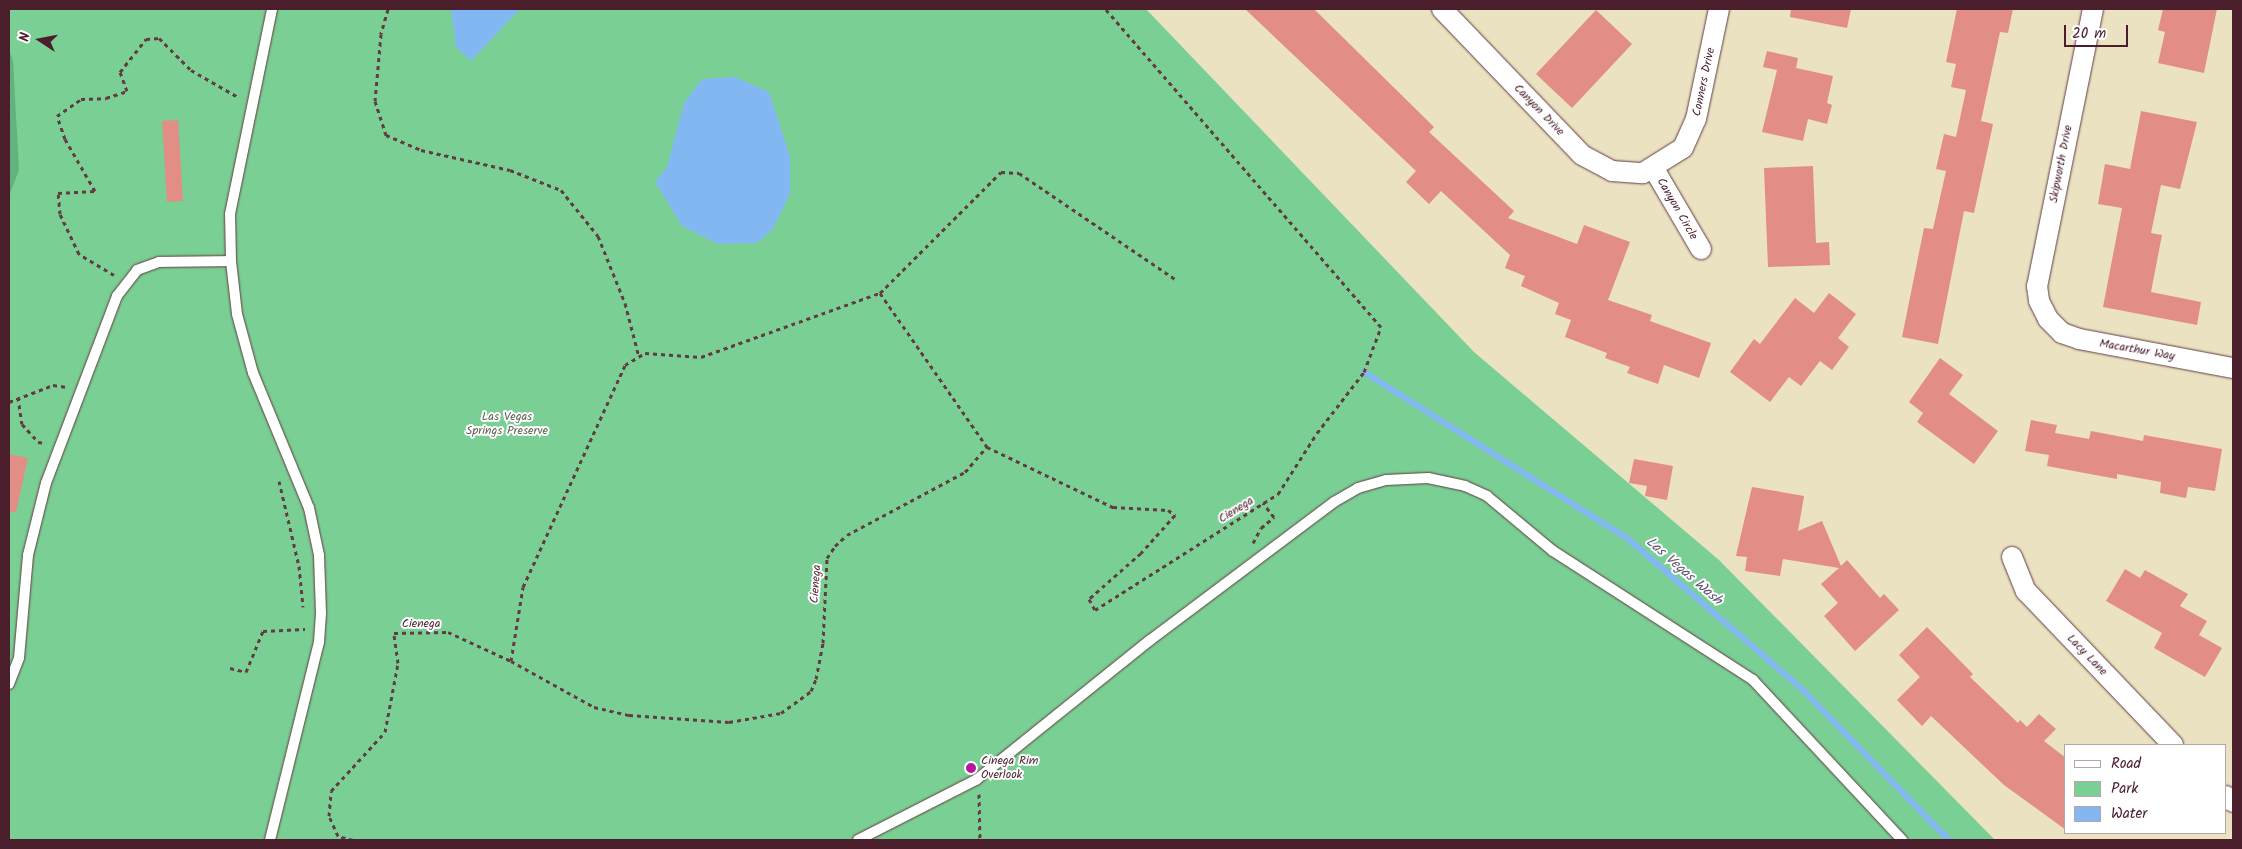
<!DOCTYPE html>
<style>
body{margin:0}
#map{position:relative;width:2242px;height:849px;overflow:hidden;background:#ebe2c2;font-family:Kalam,sans-serif}
div>[style]{position:absolute}
[style*='--x']{left:calc(var(--x)*1px);top:calc(var(--y)*1px);width:calc(var(--w)*1px);rotate:calc(var(--a)*1deg)}
.green>*{inset:0;background:#7ad094}
.forest>*{inset:0;background:#63b27e}
.water>*{inset:0;background:#83b7f1}
.stream>*{height:6px;margin:-3px;padding:0 3px;transform-origin:3px;border-radius:3px;background:#83b7f1}
.building>*{inset:0;background:#e28d86}
.path>*{height:3px;margin-top:-1.5px;transform-origin:0;background:repeating-linear-gradient(90deg,#623c42 0 4px,transparent 0 8px)}
.roads{filter:drop-shadow(0 0 1px #623c42) drop-shadow(0 0 1px #623c42)}
.lane>*{height:10px;margin:-5px;padding:0 5px;transform-origin:5px;border-radius:5px;background:#fff}
.street>*{height:20px;margin:-10px;padding:0 10px;transform-origin:10px;border-radius:10px;background:#fff}
.dots>*{width:14px;height:14px;translate:-50% -50%;box-sizing:border-box;border:2px solid #fff;border-radius:50%}
span{translate:-50% -50%;white-space:nowrap;text-align:center;line-height:1.15;-webkit-text-stroke:4px #fff;paint-order:stroke}
.street-label{font-size:12px;color:#4a1f2b}
.park-label{font-size:12px;color:#5b5d50}
.poi-label{font-size:12px;color:#4a1f2b}
.left{translate:0 -50%;text-align:left}
.water-label{font-size:14px;color:#5e5470;font-style:italic}
.frame{position:absolute;inset:0;border:10px solid #4a1f2b;pointer-events:none}
.legend{position:absolute;left:2064px;top:744px;width:162px;height:90px;box-sizing:border-box;background:#fff;border:1px solid #b7a5aa;margin:0;padding:6px 9px;list-style:none;font-size:15px;color:#4a1f2b}
.legend li{display:flex;align-items:center;gap:10px;height:25px}
.legend b{width:25px;border:1px solid #b7a5aa}
.north{position:absolute;left:15px;top:15px;width:50px;height:50px;-webkit-text-stroke:4px #fff;paint-order:stroke;rotate:281deg;font-size:14px;font-weight:700;line-height:20px;text-align:center;color:#4a1f2b}
.north::after{content:'';display:block;margin:auto;width:18px;height:22px;background:#4a1f2b;clip-path:polygon(50% 0,100% 100%,50% 72%,0 100%)}
.scale{position:absolute;left:2064px;top:25px;width:64px;height:22px;box-sizing:border-box;border:2px solid #4a1f2b;border-top:0;padding-left:6px;font-size:15px;line-height:18px;white-space:nowrap;color:#4a1f2b;-webkit-text-stroke:4px #fff;paint-order:stroke}
</style>
<div id="map">
<div class="green">
<div style="clip-path:polygon(9px 9px,1146px 9px,1474px 352px,1719px 560px,1995px 840px,9px 840px)"></div>
</div>
<div class="forest">
<div style="clip-path:polygon(9px 49px,13px 61px,19px 170px,9px 196px)"></div>
</div>
<div class="water">
<div style="clip-path:polygon(451px 9px,520px 9px,471px 61px,456px 47px)"></div>
<div style="clip-path:polygon(735px 77px,769px 92px,790px 156px,790px 194px,773px 229px,757px 243px,718px 244px,682px 226px,655px 182px,667px 167px,684px 103px,702px 79px)"></div>
</div>
<div class="stream">
<div style="--x:1364;--y:372;--w:311;--a:32.3"></div>
<div style="--x:1627;--y:538;--w:233;--a:40.8"></div>
<div style="--x:1803;--y:690;--w:209;--a:45.8"></div>
</div>
<div class="building">
<div style="clip-path:polygon(1245px 9px,1314px 9px,1434px 127px,1429px 132px,1514px 211px,1508px 218px,1577px 244px,1584px 225px,1630px 242px,1608px 300px,1652px 315px,1650px 321px,1711px 343px,1699px 378px,1664px 365px,1658px 384px,1627px 373px,1630px 367px,1605px 358px,1607px 353px,1565px 337px,1571px 320px,1555px 314px,1559px 303px,1521px 286px,1525px 276px,1505px 268px,1510px 255px,1441px 191px,1429px 204px,1406px 182px,1416px 171px)"></div>
<div style="clip-path:polygon(1791px 9px,1851px 9px,1847px 28px,1790px 17px)"></div>
<div style="clip-path:polygon(1957px 9px,2013px 9px,2008px 33px,2000px 32px,1981px 121px,1993px 124px,1974px 213px,1964px 211px,1938px 344px,1902px 337px,1924px 228px,1933px 229px,1946px 171px,1936px 169px,1944px 134px,1956px 137px,1966px 90px,1951px 87px,1956px 64px,1946px 62px)"></div>
<div style="clip-path:polygon(2163px 9px,2217px 9px,2204px 73px,2158px 63px,2165px 32px,2158px 30px)"></div>
<div style="clip-path:polygon(1596px 10px,1632px 44px,1572px 108px,1536px 74px)"></div>
<div style="clip-path:polygon(1767px 51px,1798px 58px,1796px 68px,1833px 76px,1827px 103px,1832px 105px,1827px 124px,1808px 119px,1803px 141px,1762px 132px,1777px 70px,1763px 67px)"></div>
<div style="clip-path:polygon(2141px 111px,2197px 122px,2180px 189px,2161px 185px,2151px 233px,2162px 235px,2151px 292px,2201px 302px,2197px 325px,2103px 307px,2122px 208px,2098px 204px,2105px 164px,2130px 169px)"></div>
<div style="clip-path:polygon(178px 120px,183px 201px,167px 202px,162px 121px)"></div>
<div style="clip-path:polygon(1813px 166px,1816px 243px,1829px 242px,1830px 265px,1768px 267px,1764px 168px)"></div>
<div style="clip-path:polygon(1829px 293px,1856px 314px,1838px 338px,1849px 347px,1832px 370px,1820px 361px,1801px 386px,1789px 377px,1770px 402px,1730px 372px,1754px 339px,1760px 344px,1795px 298px,1814px 313px)"></div>
<div style="clip-path:polygon(1940px 358px,1963px 375px,1949px 394px,1998px 431px,1974px 464px,1917px 422px,1923px 413px,1909px 402px)"></div>
<div style="clip-path:polygon(2031px 420px,2057px 425px,2055px 433px,2089px 439px,2091px 431px,2143px 441px,2144px 435px,2222px 449px,2215px 491px,2188px 487px,2186px 498px,2160px 493px,2161px 482px,2117px 474px,2117px 479px,2047px 466px,2049px 455px,2025px 451px)"></div>
<div style="clip-path:polygon(9px 454px,28px 458px,16px 512px,9px 512px)"></div>
<div style="clip-path:polygon(1634px 459px,1673px 466px,1667px 500px,1645px 496px,1647px 486px,1629px 483px)"></div>
<div style="clip-path:polygon(1752px 487px,1804px 496px,1798px 531px,1822px 521px,1841px 566px,1847px 560px,1880px 598px,1884px 594px,1899px 610px,1855px 651px,1824px 616px,1838px 603px,1821px 584px,1839px 568px,1783px 559px,1780px 576px,1745px 571px,1747px 557px,1736px 556px)"></div>
<div style="clip-path:polygon(2125px 569px,2140px 578px,2145px 570px,2188px 594px,2180px 606px,2207px 621px,2199px 635px,2222px 648px,2205px 677px,2154px 648px,2162px 633px,2106px 601px)"></div>
<div style="clip-path:polygon(1927px 627px,1973px 674px,1970px 677px,2018px 723px,2020px 720px,2027px 727px,2039px 714px,2056px 729px,2044px 741px,2066px 758px,2066px 830px,2004px 785px,1931px 716px,1922px 726px,1897px 700px,1920px 677px,1899px 655px)"></div>
</div>
<div class="path">
<div style="--x:388;--y:9;--w:26;--a:106"></div>
<div style="--x:381;--y:34;--w:67;--a:95.1"></div>
<div style="--x:375;--y:101;--w:36;--a:72"></div>
<div style="--x:386;--y:135;--w:38;--a:23"></div>
<div style="--x:421;--y:150;--w:91;--a:12.7"></div>
<div style="--x:510;--y:170;--w:55;--a:21.4"></div>
<div style="--x:561;--y:190;--w:59;--a:51.2"></div>
<div style="--x:598;--y:236;--w:72;--a:68.1"></div>
<div style="--x:625;--y:303;--w:56;--a:75.5"></div>
<div style="--x:114;--y:275;--w:41;--a:-149"></div>
<div style="--x:79;--y:254;--w:44;--a:-115.4"></div>
<div style="--x:60;--y:214;--w:21;--a:-95"></div>
<div style="--x:58;--y:193;--w:37;--a:-3"></div>
<div style="--x:95;--y:191;--w:60;--a:-120"></div>
<div style="--x:65;--y:139;--w:24;--a:-109"></div>
<div style="--x:57;--y:116;--w:29;--a:-35"></div>
<div style="--x:81;--y:99;--w:25;--a:-2"></div>
<div style="--x:106;--y:98;--w:22;--a:-18"></div>
<div style="--x:127;--y:91;--w:20;--a:-110"></div>
<div style="--x:120;--y:72;--w:42;--a:-51.8"></div>
<div style="--x:146;--y:39;--w:13;--a:-4"></div>
<div style="--x:159;--y:38;--w:45;--a:45"></div>
<div style="--x:191;--y:70;--w:54;--a:29.9"></div>
<div style="--x:880;--y:293;--w:171;--a:-45"></div>
<div style="--x:1001;--y:172;--w:18;--a:3"></div>
<div style="--x:1019;--y:173;--w:189;--a:34.2"></div>
<div style="--x:18;--y:397;--w:27;--a:82"></div>
<div style="--x:22;--y:424;--w:24;--a:48"></div>
<div style="--x:38;--y:442;--w:8;--a:7"></div>
<div style="--x:9;--y:402;--w:47;--a:-21.1"></div>
<div style="--x:53;--y:385;--w:14;--a:8"></div>
<div style="--x:987;--y:447;--w:140;--a:25.5"></div>
<div style="--x:1113;--y:507;--w:55;--a:3.1"></div>
<div style="--x:1168;--y:510;--w:9;--a:36"></div>
<div style="--x:1175;--y:515;--w:51;--a:131.8"></div>
<div style="--x:1141;--y:553;--w:69;--a:138.5"></div>
<div style="--x:1089;--y:599;--w:13;--a:61"></div>
<div style="--x:1095;--y:610;--w:217;--a:-32.4"></div>
<div style="--x:1278;--y:494;--w:72;--a:-57.4"></div>
<div style="--x:1317;--y:433;--w:77;--a:-52.4"></div>
<div style="--x:1364;--y:372;--w:48;--a:-69.3"></div>
<div style="--x:1381;--y:327;--w:420;--a:-130.9"></div>
<div style="--x:279;--y:481;--w:87;--a:76.8"></div>
<div style="--x:299;--y:566;--w:41;--a:84.4"></div>
<div style="--x:1253;--y:543;--w:17;--a:-62"></div>
<div style="--x:1261;--y:528;--w:17;--a:-40"></div>
<div style="--x:1274;--y:517;--w:18;--a:-128"></div>
<div style="--x:511;--y:661;--w:75;--a:-80.8"></div>
<div style="--x:523;--y:587;--w:244;--a:-65.3"></div>
<div style="--x:625;--y:365;--w:23;--a:-31"></div>
<div style="--x:645;--y:353;--w:56;--a:4.1"></div>
<div style="--x:701;--y:357;--w:190;--a:-19.7"></div>
<div style="--x:880;--y:293;--w:188;--a:55.2"></div>
<div style="--x:230;--y:668;--w:16;--a:14"></div>
<div style="--x:246;--y:672;--w:44;--a:-67.5"></div>
<div style="--x:263;--y:631;--w:42;--a:-2.7"></div>
<div style="--x:979;--y:794;--w:46;--a:88.8"></div>
<div style="--x:353;--y:840;--w:16;--a:-165"></div>
<div style="--x:338;--y:836;--w:22;--a:-114"></div>
<div style="--x:329;--y:816;--w:25;--a:-85"></div>
<div style="--x:331;--y:791;--w:80;--a:-47.5"></div>
<div style="--x:385;--y:732;--w:70;--a:-79.3"></div>
<div style="--x:398;--y:663;--w:30;--a:-98"></div>
<div style="--x:394;--y:633;--w:54;--a:-1.1"></div>
<div style="--x:448;--y:632;--w:69;--a:24.7"></div>
<div style="--x:511;--y:661;--w:95;--a:29"></div>
<div style="--x:594;--y:707;--w:36;--a:13"></div>
<div style="--x:629;--y:715;--w:100;--a:4"></div>
<div style="--x:729;--y:722;--w:53;--a:-9.8"></div>
<div style="--x:781;--y:713;--w:37;--a:-36"></div>
<div style="--x:811;--y:691;--w:13;--a:-67"></div>
<div style="--x:816;--y:679;--w:37;--a:-79"></div>
<div style="--x:823;--y:643;--w:85;--a:-87.3"></div>
<div style="--x:827;--y:558;--w:14;--a:-56"></div>
<div style="--x:835;--y:546;--w:16;--a:-43"></div>
<div style="--x:847;--y:535;--w:134;--a:-28.1"></div>
<div style="--x:965;--y:472;--w:33;--a:-49"></div>
</div>
<div class="roads">
<div class="lane">
<div style="--x:9;--y:684;--w:28;--a:-69"></div>
<div style="--x:19;--y:658;--w:103;--a:-85"></div>
<div style="--x:28;--y:555;--w:74;--a:-76"></div>
<div style="--x:46;--y:483;--w:200;--a:-69.2"></div>
<div style="--x:117;--y:296;--w:33;--a:-52"></div>
<div style="--x:137;--y:270;--w:23;--a:-20"></div>
<div style="--x:159;--y:262;--w:72;--a:-0.8"></div>
<div style="--x:270;--y:840;--w:204;--a:-76.1"></div>
<div style="--x:319;--y:642;--w:29;--a:-86"></div>
<div style="--x:321;--y:613;--w:58;--a:-92"></div>
<div style="--x:319;--y:555;--w:48;--a:-102"></div>
<div style="--x:309;--y:508;--w:146;--a:-112.5"></div>
<div style="--x:253;--y:373;--w:61;--a:-105.2"></div>
<div style="--x:237;--y:314;--w:53;--a:-96.5"></div>
<div style="--x:231;--y:261;--w:47;--a:-91.2"></div>
<div style="--x:230;--y:214;--w:209;--a:-78.4"></div>
<div style="--x:858;--y:840;--w:132;--a:-27"></div>
<div style="--x:976;--y:780;--w:222;--a:-38.8"></div>
<div style="--x:1149;--y:641;--w:231;--a:-36.9"></div>
<div style="--x:1334;--y:502;--w:28;--a:-30"></div>
<div style="--x:1358;--y:488;--w:29;--a:-16"></div>
<div style="--x:1386;--y:480;--w:42;--a:-2.7"></div>
<div style="--x:1428;--y:478;--w:38;--a:12"></div>
<div style="--x:1465;--y:486;--w:24;--a:24"></div>
<div style="--x:1487;--y:496;--w:86;--a:39.8"></div>
<div style="--x:1553;--y:551;--w:238;--a:32.8"></div>
<div style="--x:1753;--y:680;--w:219;--a:47"></div>
</div>
<div class="street">
<div style="--x:1442;--y:9;--w:202;--a:46.2"></div>
<div style="--x:1582;--y:155;--w:34;--a:28"></div>
<div style="--x:1612;--y:171;--w:31;--a:4"></div>
<div style="--x:1643;--y:173;--w:47;--a:-32"></div>
<div style="--x:1683;--y:148;--w:32;--a:-66"></div>
<div style="--x:1696;--y:119;--w:112;--a:-78.2"></div>
<div style="--x:2093;--y:9;--w:283;--a:101.4"></div>
<div style="--x:2037;--y:286;--w:15;--a:82"></div>
<div style="--x:2039;--y:301;--w:20;--a:63"></div>
<div style="--x:2048;--y:319;--w:20;--a:45"></div>
<div style="--x:2062;--y:333;--w:18;--a:19"></div>
<div style="--x:2079;--y:339;--w:157;--a:10.7"></div>
<div style="--x:1654;--y:169;--w:93;--a:59.6"></div>
<div style="--x:2012;--y:557;--w:37;--a:68"></div>
<div style="--x:2026;--y:591;--w:213;--a:46.3"></div>
<div style="--x:2226;--y:796;--w:9;--a:41"></div>
</div>
</div>
<div class="dots">
<div style="left:971px;top:768px;background:#b5179e"></div>
</div>
<div class="street-label">
<span style="left:1704px;top:82px;rotate:-78deg">Conners Drive</span>
<span style="left:1539px;top:110px;rotate:46deg">Canyon Drive</span>
<span style="left:2061px;top:164px;rotate:-79deg">Skipworth Drive</span>
<span style="left:1677px;top:209px;rotate:60deg">Canyon Circle</span>
<span style="left:2137px;top:350px;rotate:10deg">Macarthur Way</span>
<span style="left:1236px;top:510px;rotate:-32deg">Cienega</span>
<span style="left:816px;top:584px;rotate:-86deg">Cienega</span>
<span style="left:421px;top:624px">Cienega</span>
<span style="left:2087px;top:655px;rotate:46deg">Lacy Lane</span>
</div>
<div class="park-label">
<span style="left:507px;top:424px">Las Vegas<br>Springs Preserve</span>
</div>
<div class="poi-label">
<span class="left" style="left:981px;top:768px">Cinega Rim<br>Overlook</span>
</div>
<div class="water-label">
<span style="left:1684px;top:571px;rotate:41deg">Las Vegas Wash</span>
</div>
<div class="frame"></div>
<ul class="legend">
<li><b style="height:6px;background:#fff"></b>Road</li>
<li><b style="height:14px;background:#7ad094"></b>Park</li>
<li><b style="height:14px;background:#83b7f1"></b>Water</li>
</ul>
<div class="north">N</div>
<div class="scale">20 m</div>
</div>
